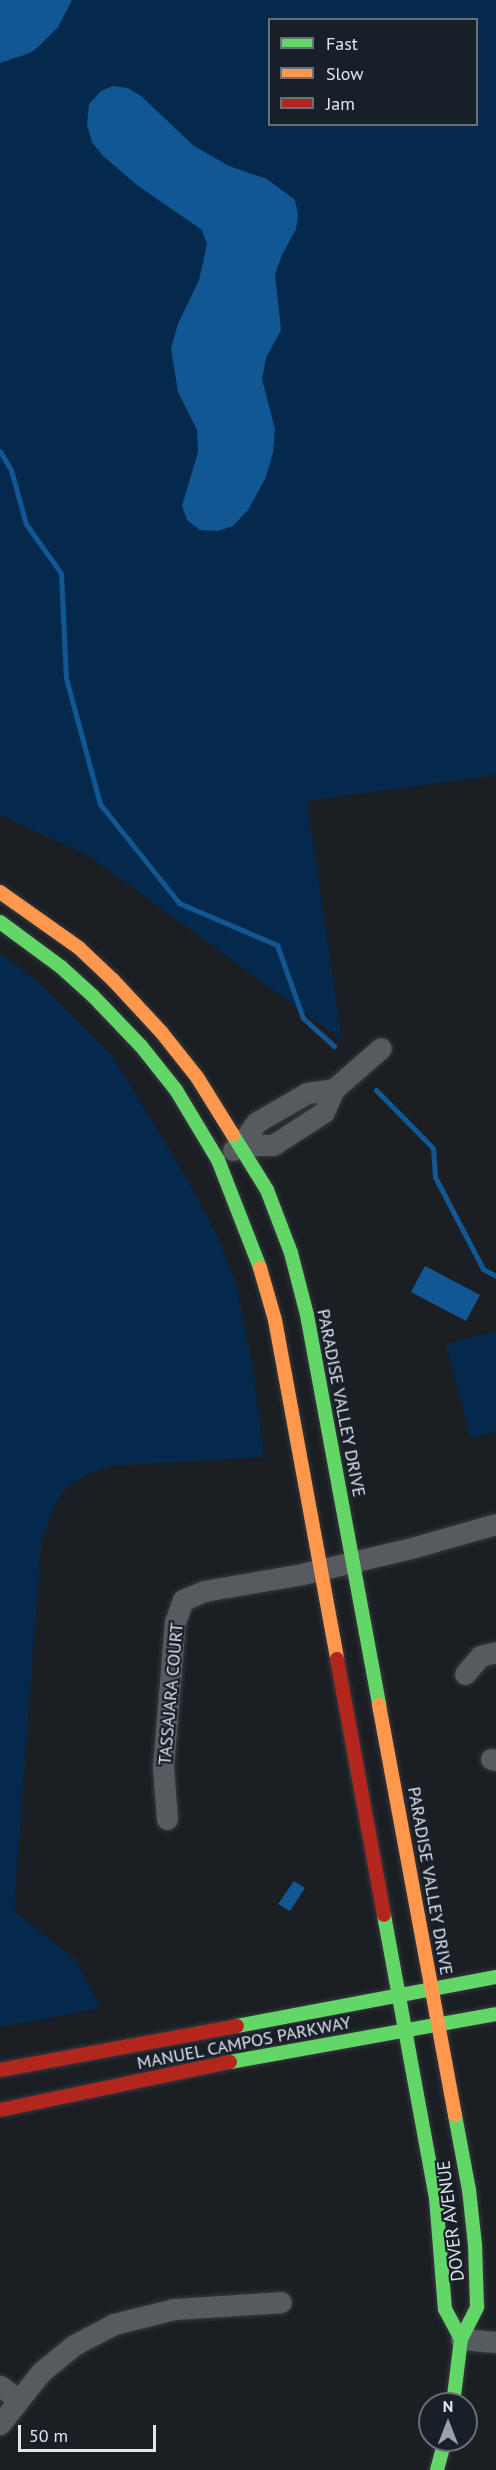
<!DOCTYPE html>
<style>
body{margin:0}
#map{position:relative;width:496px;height:2470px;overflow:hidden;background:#1b1f24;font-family:"PT Sans",sans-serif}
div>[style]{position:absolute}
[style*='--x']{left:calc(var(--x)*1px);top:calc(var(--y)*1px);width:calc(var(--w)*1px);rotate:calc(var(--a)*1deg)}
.green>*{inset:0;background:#04294c}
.water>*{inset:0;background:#115794}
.stream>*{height:5px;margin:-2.5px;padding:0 2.5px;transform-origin:2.5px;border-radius:2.5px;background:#115794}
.roads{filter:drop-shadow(0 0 2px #36393e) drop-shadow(0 0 2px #36393e)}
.street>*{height:21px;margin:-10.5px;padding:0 10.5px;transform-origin:10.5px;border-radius:10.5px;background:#575a5f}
.fast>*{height:14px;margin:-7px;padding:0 7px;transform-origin:7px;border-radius:7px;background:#63d668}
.slow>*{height:14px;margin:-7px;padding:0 7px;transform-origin:7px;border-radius:7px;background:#ff974d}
.jam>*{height:14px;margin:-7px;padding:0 7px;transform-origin:7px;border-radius:7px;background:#b3261e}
span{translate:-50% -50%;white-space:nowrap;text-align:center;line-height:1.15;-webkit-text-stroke:4.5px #171f28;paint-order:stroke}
.street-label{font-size:18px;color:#e1e6ed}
.legend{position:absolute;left:268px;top:18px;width:210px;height:108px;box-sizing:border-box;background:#171f28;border:2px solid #686f77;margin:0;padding:8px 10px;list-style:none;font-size:18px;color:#e1e6ed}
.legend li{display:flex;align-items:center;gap:12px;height:30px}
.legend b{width:30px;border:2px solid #686f77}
.north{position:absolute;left:418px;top:2392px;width:60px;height:60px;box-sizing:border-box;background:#171f28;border:2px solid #686f77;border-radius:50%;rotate:0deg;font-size:16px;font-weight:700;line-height:24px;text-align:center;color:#e1e6ed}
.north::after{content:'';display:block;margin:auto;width:21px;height:27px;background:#9ca0a7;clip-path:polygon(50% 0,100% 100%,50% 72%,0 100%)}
.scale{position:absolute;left:18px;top:2425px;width:138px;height:27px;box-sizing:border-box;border:3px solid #e1e6ed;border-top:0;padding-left:8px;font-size:18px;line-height:21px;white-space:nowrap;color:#e1e6ed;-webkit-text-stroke:4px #171f28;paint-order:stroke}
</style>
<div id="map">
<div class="green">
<div style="clip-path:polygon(evenodd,0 0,496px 0,496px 775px,307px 801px,342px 1040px,89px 856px,0 815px,0 0,270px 20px,476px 20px,476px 124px,270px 124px,270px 20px)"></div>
<div style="clip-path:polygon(0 953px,36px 980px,113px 1057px,186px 1177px,218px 1238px,235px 1281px,244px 1324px,254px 1375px,264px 1457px,111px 1466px,82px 1477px,67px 1488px,55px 1504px,41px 1544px,14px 1911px,75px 1959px,101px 2008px,0 2027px)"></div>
<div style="clip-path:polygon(496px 1331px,496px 1432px,471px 1438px,446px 1344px)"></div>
</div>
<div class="water">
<div style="clip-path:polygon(0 0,72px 0,58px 27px,37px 48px,30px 53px,0 63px)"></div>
<div style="clip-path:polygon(113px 86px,128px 88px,141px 96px,194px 146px,229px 166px,267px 179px,295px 200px,298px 215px,296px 229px,282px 255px,275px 274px,281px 330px,266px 358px,262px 379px,275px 429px,273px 452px,266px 477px,248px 510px,233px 526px,218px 531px,200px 530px,187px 520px,182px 506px,198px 452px,197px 430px,178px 392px,171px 348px,178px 324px,199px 280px,207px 244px,202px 230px,137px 185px,103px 156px,92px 142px,87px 125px,89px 104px,101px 91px)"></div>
<div style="clip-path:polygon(425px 1266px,480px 1295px,466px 1321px,411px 1292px)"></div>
<div style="clip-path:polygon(294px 1881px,305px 1888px,290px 1911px,278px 1904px)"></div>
</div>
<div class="stream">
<div style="--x:0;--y:451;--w:22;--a:60"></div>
<div style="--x:11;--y:470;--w:56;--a:74.5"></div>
<div style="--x:26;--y:524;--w:60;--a:54.5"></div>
<div style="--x:61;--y:573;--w:105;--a:87.3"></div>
<div style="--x:66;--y:678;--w:131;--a:74.9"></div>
<div style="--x:100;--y:804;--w:127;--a:51.4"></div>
<div style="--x:179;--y:903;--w:107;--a:23.2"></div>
<div style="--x:277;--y:945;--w:77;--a:70.4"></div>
<div style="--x:303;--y:1018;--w:42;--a:42.1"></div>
<div style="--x:376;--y:1090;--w:81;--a:45.5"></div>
<div style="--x:433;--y:1148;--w:29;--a:86"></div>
<div style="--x:435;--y:1177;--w:104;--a:62.4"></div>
<div style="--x:483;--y:1269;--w:15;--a:28"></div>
</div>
<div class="roads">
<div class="street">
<div style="--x:240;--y:1145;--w:33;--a:0"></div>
<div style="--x:273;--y:1145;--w:61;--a:-32.9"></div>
<div style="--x:324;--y:1112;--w:25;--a:-67"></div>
<div style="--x:334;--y:1089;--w:62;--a:-41.1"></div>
<div style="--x:233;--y:1150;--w:9;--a:-36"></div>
<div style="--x:240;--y:1145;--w:29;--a:-54"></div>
<div style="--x:257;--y:1122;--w:58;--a:-30.1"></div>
<div style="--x:307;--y:1093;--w:27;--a:-8"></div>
<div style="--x:465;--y:1674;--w:23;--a:-50"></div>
<div style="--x:480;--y:1656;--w:16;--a:-14"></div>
<div style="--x:491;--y:1759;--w:5;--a:11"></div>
<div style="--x:167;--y:1819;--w:52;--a:-94.4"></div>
<div style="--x:163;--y:1767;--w:145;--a:-85.3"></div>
<div style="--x:175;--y:1622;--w:23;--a:-70"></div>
<div style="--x:183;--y:1600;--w:23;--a:-23"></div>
<div style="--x:204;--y:1591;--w:99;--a:-9.8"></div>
<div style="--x:302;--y:1574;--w:116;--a:-13.4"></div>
<div style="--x:415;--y:1547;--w:84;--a:-15.9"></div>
<div style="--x:461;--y:2339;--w:35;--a:5"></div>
<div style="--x:0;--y:2386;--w:22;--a:36"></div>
<div style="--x:0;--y:2424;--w:66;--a:-51.7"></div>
<div style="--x:41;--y:2372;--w:43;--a:-39.3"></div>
<div style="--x:74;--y:2345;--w:45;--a:-27.7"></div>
<div style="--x:114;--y:2324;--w:62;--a:-14"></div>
<div style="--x:174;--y:2309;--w:107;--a:-3.7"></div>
</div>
<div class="fast">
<div style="--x:0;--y:922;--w:76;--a:36.4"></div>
<div style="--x:61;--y:967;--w:43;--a:42.2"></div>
<div style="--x:93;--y:996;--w:69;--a:46.2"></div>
<div style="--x:141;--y:1046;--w:56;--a:51.5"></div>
<div style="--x:176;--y:1090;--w:82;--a:59"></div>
<div style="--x:218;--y:1160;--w:116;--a:68.7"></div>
<div style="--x:233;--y:1135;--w:65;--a:58.3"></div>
<div style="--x:267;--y:1190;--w:67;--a:69.1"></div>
<div style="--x:291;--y:1253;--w:64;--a:75.5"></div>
<div style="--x:307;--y:1315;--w:397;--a:79.5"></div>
<div style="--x:384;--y:1915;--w:288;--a:79.6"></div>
<div style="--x:436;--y:2198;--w:111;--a:85.4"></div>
<div style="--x:445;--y:2309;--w:34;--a:62"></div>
<div style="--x:237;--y:2026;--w:264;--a:-10.7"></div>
<div style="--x:230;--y:2062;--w:270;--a:-10.2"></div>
<div style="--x:453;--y:2404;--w:65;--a:-83"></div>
<div style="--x:461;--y:2339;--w:36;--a:-63"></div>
<div style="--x:477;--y:2307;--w:62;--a:-91.8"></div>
<div style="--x:475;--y:2245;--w:55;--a:-96.2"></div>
<div style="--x:469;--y:2190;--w:76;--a:-100.6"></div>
<div style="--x:437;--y:2470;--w:31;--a:-75"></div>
</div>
<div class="slow">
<div style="--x:0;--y:892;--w:97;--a:35.3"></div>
<div style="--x:79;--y:948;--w:47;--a:43.3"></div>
<div style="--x:113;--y:980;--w:72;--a:47.2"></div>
<div style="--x:162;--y:1033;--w:56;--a:51.5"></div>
<div style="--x:197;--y:1077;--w:68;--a:58.2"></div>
<div style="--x:260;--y:1268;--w:54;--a:73.9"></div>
<div style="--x:275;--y:1320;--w:345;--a:79.6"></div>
<div style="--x:379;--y:1705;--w:417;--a:79.5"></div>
</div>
<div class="jam">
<div style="--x:337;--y:1659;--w:260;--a:79.6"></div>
<div style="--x:0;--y:2070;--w:241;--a:-10.5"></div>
<div style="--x:0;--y:2110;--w:235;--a:-11.8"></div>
</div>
</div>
<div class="street-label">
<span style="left:341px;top:1403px;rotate:79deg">PARADISE VALLEY DRIVE</span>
<span style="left:171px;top:1694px;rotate:-85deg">TASSAJARA COURT</span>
<span style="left:430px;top:1881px;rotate:80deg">PARADISE VALLEY DRIVE</span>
<span style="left:244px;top:2043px;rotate:-11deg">MANUEL CAMPOS PARKWAY</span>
<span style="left:451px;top:2221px;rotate:-97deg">DOVER AVENUE</span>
</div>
<ul class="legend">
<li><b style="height:8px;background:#63d668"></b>Fast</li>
<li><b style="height:8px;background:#ff974d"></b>Slow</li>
<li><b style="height:8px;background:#b3261e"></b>Jam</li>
</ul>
<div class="north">N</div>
<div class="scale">50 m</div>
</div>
